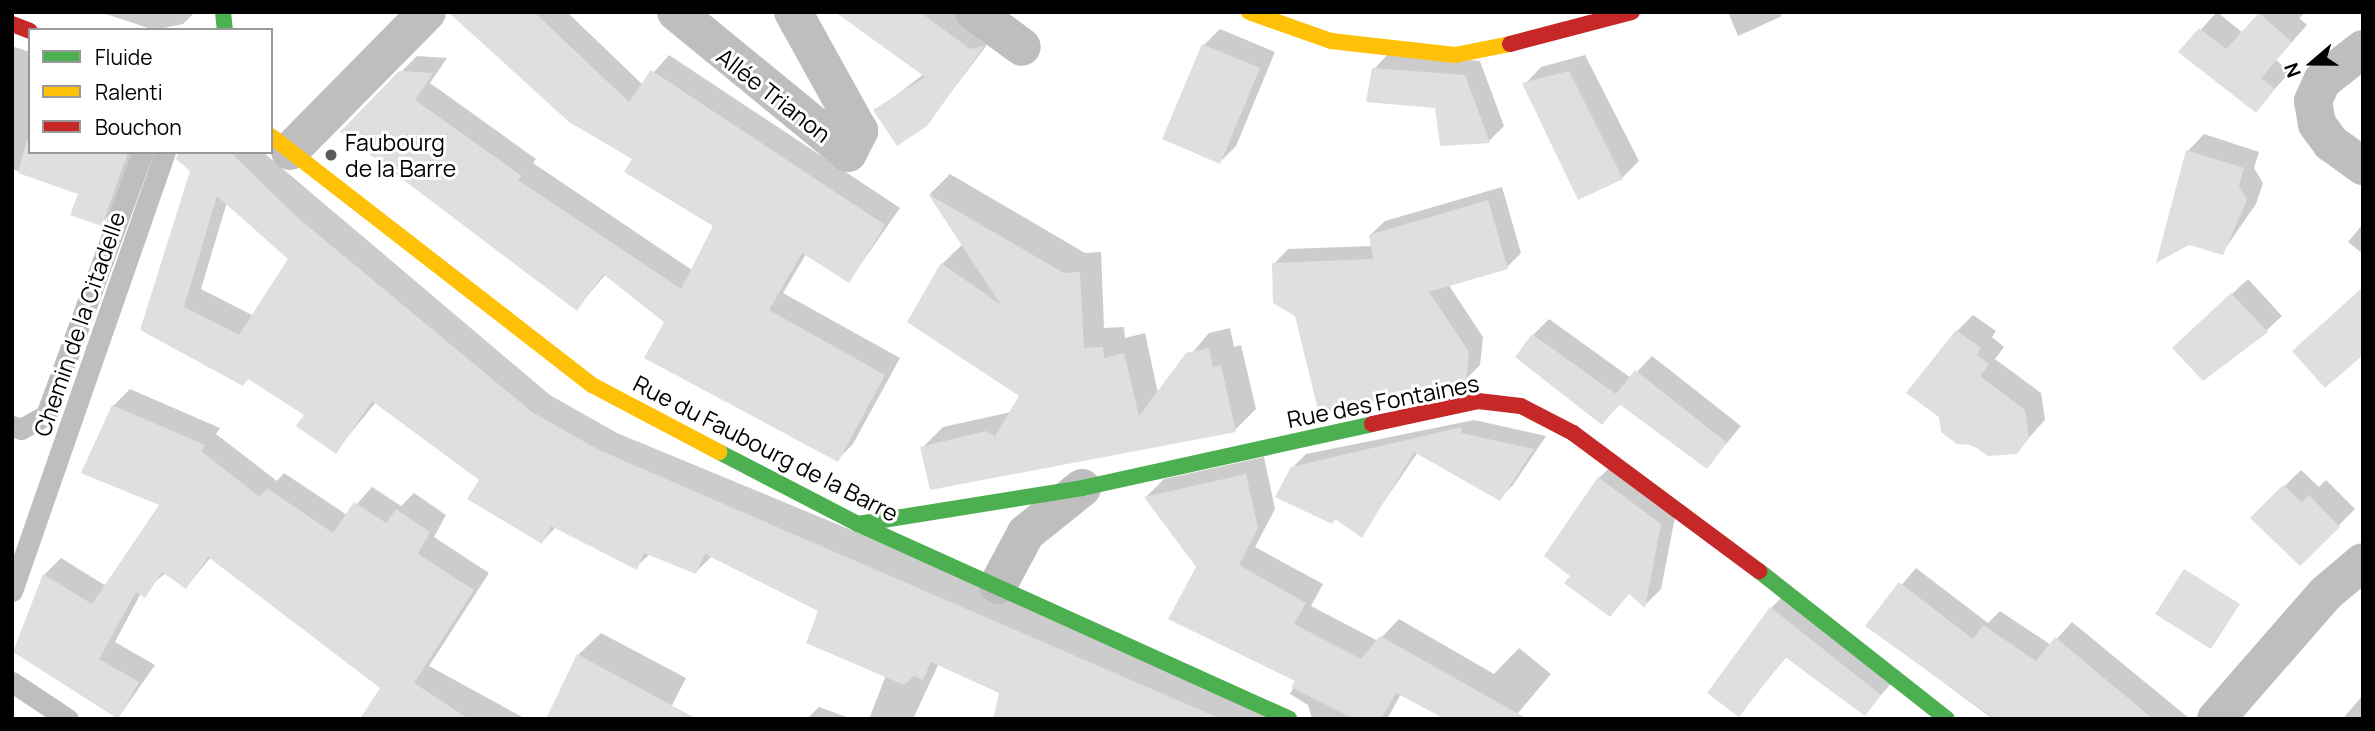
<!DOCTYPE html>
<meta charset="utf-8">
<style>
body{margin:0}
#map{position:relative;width:2375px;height:731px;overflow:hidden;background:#fff;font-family:Manrope,sans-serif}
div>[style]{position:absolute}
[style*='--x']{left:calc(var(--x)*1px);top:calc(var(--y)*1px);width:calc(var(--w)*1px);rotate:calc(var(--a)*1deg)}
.shadow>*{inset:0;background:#0003}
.building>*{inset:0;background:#dfdfdf}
.lane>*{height:21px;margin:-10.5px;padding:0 10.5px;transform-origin:10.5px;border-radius:10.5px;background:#bebebe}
.street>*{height:38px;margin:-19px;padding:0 19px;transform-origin:19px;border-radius:19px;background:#bebebe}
.fast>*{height:16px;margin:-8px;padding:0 8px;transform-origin:8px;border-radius:8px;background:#4caf50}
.slow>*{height:16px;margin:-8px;padding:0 8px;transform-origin:8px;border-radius:8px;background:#ffc107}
.jam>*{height:16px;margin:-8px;padding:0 8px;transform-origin:8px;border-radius:8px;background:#c62828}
.dots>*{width:19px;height:19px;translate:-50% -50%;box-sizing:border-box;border:4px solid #fff;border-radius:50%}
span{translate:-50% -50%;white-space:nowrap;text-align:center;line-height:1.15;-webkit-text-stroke:6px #fff;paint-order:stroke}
.street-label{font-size:23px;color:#000}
.poi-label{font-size:23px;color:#000}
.left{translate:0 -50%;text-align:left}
.frame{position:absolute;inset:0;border:14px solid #000;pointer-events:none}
.legend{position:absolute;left:28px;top:28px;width:245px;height:126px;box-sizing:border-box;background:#fff;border:2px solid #999;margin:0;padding:9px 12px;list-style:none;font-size:21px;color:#000}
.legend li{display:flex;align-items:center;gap:14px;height:35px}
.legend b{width:35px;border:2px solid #999}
.north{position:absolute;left:2277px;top:28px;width:70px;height:70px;-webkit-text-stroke:5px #fff;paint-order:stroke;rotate:250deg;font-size:19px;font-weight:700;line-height:28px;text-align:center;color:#000}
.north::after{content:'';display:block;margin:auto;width:24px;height:32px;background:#000;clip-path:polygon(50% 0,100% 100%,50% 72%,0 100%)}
</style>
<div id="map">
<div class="shadow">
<div style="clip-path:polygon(100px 12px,195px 12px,183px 24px,154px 30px)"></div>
<div style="clip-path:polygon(451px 12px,567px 12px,643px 85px,669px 55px,900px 208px,849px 281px,806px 254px,783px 293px,900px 358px,853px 444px,837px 460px,606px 274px,577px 308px,342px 131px,417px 56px,447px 58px,430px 83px,536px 159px,533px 163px,692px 270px,715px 226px)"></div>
<div style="clip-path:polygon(861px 12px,958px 12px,996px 33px,926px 125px,875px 111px,924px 74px)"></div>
<div style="clip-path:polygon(1728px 12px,1779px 12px,1782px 16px,1738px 36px)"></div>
<div style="clip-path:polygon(2217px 12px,2243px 33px,2262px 12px,2306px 12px,2299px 18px,2307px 25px,2276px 60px,2290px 72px,2256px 110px,2181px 51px)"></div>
<div style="clip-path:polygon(1220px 29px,1275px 52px,1236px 146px,1220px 162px,1204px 45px)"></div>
<div style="clip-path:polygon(12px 46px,30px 52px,30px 152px,139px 152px,120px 205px,101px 224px,80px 193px,12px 169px)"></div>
<div style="clip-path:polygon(1389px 53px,1480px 61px,1504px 126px,1489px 141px,1374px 69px)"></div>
<div style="clip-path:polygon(1585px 55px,1639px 161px,1622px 178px,1525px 84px,1541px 67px)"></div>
<div style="clip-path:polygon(2204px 134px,2259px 152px,2254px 168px,2263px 183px,2256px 204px,2222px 253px,2188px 151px)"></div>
<div style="clip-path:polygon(evenodd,203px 152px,263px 152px,550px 395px,617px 433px,960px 575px,1278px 719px,1034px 719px,1001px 692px,939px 663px,913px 719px,869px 719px,886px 675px,820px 610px,712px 556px,696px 572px,650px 554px,636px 567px,556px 527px,542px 542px,482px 479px,376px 402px,336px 451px,307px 414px,249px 378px,142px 329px,203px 152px,227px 202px,291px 259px,254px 316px,201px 289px,227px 202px)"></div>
<div style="clip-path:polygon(950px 174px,1085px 253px,1101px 252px,1104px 328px,1124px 327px,1125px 338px,1145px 333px,1158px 393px,1209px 333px,1230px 328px,1234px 347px,1241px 345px,1256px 409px,1235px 430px,922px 448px,943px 427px,1011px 412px,1022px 395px,942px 264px,963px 244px,930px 194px)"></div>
<div style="clip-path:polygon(1502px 187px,1521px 253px,1507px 267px,1448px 284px,1483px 337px,1480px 365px,1465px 380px,1297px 315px,1274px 264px,1288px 249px,1372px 246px,1370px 235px,1385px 221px)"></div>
<div style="clip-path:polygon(2363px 224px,2363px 254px,2348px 242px)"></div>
<div style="clip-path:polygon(2248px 279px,2282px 316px,2266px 331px,2190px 333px)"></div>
<div style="clip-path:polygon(1973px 315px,1996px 331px,1992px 337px,2004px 347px,1995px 359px,2041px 393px,2045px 420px,2016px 452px,1989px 454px,1943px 431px,1957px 331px)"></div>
<div style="clip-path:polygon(1549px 319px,1631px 378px,1652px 356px,1741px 426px,1707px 467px,1621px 403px,1602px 423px,1533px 335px)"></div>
<div style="clip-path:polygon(130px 389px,220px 428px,216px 434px,277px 481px,284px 473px,347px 515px,372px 487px,401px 506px,414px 493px,446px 515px,434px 537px,489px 573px,429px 666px,526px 719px,389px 719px,383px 688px,211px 557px,186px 587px,166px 573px,141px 593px,115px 642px,155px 665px,118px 718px,16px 651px,44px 575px,61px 558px,106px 586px,162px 505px,113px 406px)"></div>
<div style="clip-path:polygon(1474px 420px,1546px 436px,1513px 485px,1499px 499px,1418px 452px,1361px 535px,1292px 468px,1306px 454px)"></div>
<div style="clip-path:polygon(1264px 457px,1275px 509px,1255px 547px,1323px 584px,1311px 606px,1378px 641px,1399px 619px,1494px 674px,1519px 648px,1551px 674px,1513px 719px,1401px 694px,1387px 719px,1312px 719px,1308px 705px,1290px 694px,1297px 680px,1146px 497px,1164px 479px)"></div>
<div style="clip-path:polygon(1615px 462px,1677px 507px,1661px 589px,1645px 605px,1630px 593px,1609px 615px,1572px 576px,1599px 478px)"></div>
<div style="clip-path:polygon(2301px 470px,2319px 487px,2326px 480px,2355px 509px,2300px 564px,2252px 518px)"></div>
<div style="clip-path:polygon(1916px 568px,1988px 623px,2000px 611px,2051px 645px,2072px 622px,2190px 719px,1993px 719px,1867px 626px)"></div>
<div style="clip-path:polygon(1787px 592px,1896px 678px,1865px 713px,1787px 656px,1739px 715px,1771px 608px)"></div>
<div style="clip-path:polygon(601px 633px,686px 678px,665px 719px,578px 655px)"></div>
<div style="clip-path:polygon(2363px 695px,2363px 719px,2348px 719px,2345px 716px)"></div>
<div style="clip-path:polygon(819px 707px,852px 719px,807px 719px)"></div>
</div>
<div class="building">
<div style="clip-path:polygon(448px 12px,534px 12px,629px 102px,651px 70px,885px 225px,849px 283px,802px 253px,769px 310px,885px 375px,838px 462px,644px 358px,664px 322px,603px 274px,577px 311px,340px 132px,399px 71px,433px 73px,415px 100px,522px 176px,518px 180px,681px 289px,713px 226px,624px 172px,632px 159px,569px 122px)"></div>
<div style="clip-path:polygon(835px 12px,920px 12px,970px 49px,984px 46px,927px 126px,897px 146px,873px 110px,925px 77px)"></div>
<div style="clip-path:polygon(2259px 13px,2292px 42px,2261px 78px,2275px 89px,2256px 113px,2178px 52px,2199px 28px,2226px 49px)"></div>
<div style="clip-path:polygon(1202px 44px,1260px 68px,1220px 164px,1162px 139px)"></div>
<div style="clip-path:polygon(1372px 68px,1465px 75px,1490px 143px,1440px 146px,1435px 108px,1366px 102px)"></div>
<div style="clip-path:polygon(1569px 71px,1623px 179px,1578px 200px,1522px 83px)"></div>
<div style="clip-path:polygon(27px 139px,30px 152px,128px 152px,102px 226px,70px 215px,78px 194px,18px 173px)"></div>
<div style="clip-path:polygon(2186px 150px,2244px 168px,2239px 186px,2247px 200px,2223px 255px,2189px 245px,2156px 263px)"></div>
<div style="clip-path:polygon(evenodd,178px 152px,230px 152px,298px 218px,532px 412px,599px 450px,1221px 719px,993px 719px,999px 693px,931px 662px,923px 680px,914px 676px,904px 685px,806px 643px,818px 611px,705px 554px,696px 574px,644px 553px,637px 570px,551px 526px,542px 544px,467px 499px,479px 480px,372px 401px,336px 454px,296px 426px,304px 415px,248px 379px,243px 386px,140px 330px,190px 171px,176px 159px,178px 152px,217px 196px,288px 259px,239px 335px,184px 307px,217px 196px)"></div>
<div style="clip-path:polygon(928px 194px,1064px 273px,1080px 272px,1084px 348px,1103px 347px,1104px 358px,1124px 353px,1139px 416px,1186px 353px,1209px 348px,1213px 367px,1221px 365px,1236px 432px,930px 490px,920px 447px,986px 431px,995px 436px,1019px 396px,907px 322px,941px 263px,1001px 305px)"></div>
<div style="clip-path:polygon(1488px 200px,1508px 269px,1429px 292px,1469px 352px,1466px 381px,1319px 414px,1295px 316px,1273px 303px,1272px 263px,1373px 259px,1369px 235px)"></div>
<div style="clip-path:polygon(2363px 287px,2363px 355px,2325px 388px,2292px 351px)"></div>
<div style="clip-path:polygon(2231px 293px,2268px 332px,2203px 381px,2172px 348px)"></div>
<div style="clip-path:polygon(1956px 330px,1981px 348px,1977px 355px,1989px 364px,1980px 376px,2025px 410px,2029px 438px,2017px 454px,1988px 456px,1973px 445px,1957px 444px,1941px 432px,1939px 417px,1906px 393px)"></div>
<div style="clip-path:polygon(1532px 334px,1616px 394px,1635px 370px,1727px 443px,1707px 469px,1619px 404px,1602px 425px,1515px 357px)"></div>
<div style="clip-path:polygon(112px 405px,205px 445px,201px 451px,260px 497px,267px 488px,333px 533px,354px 502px,386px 523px,396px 509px,430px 532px,418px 554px,474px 590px,414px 683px,469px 719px,360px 719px,380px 688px,208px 557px,186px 589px,162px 572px,145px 598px,136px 592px,99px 659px,139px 682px,118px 719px,13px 652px,43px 574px,92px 604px,159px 505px,81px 473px)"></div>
<div style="clip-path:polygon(1462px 427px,1461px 433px,1534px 449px,1500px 501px,1414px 452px,1362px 538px,1335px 519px,1332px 524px,1275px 497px,1291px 467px)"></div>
<div style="clip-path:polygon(1246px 474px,1258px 528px,1239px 565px,1306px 603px,1294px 624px,1361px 659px,1380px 636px,1528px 719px,1445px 719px,1396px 693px,1381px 719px,1354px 719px,1291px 687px,1295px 681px,1168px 619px,1196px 567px,1144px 497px)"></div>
<div style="clip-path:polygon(1598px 477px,1661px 524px,1645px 608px,1629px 594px,1610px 617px,1564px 583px,1570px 576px,1544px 556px)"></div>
<div style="clip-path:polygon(2283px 485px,2302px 502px,2309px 495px,2340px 527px,2300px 566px,2250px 518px)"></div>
<div style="clip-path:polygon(2184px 569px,2240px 604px,2211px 649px,2155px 614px)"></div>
<div style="clip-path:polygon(1899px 582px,1973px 639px,1983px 625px,2036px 661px,2055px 637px,2153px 719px,1995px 719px,1865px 626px)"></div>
<div style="clip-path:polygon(1770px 607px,1881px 695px,1865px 716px,1785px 657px,1739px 717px,1707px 693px)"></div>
<div style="clip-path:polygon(577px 654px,697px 719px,546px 719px)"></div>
</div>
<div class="lane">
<div style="--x:12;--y:426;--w:9;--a:18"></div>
<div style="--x:21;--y:429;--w:29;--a:-29"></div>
<div style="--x:46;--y:415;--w:280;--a:-69.8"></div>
<div style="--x:12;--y:591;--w:465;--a:-70.8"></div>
<div style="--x:12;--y:682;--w:67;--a:33.5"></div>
</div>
<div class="street">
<div style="--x:676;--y:12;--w:222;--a:39.3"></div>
<div style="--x:848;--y:153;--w:25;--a:-63"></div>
<div style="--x:859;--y:131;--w:136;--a:-119"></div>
<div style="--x:974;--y:12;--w:59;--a:36.1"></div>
<div style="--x:2363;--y:49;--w:52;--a:142"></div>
<div style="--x:2322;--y:81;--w:22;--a:114"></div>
<div style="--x:2313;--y:101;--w:23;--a:80"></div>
<div style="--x:2317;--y:124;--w:24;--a:54"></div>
<div style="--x:2331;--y:143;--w:39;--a:36"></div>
<div style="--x:290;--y:151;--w:195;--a:-45.4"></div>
<div style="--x:998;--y:585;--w:59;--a:-61.7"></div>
<div style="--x:1026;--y:533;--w:72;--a:-38.8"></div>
<div style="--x:2216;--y:719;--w:167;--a:-48.9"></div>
<div style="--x:2326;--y:593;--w:48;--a:-40"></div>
</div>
<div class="fast">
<div style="--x:223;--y:12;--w:18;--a:84"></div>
<div style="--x:719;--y:452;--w:157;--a:27.4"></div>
<div style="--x:858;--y:524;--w:473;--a:24.3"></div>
<div style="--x:858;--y:524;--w:227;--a:-9.1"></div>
<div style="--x:1082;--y:488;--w:297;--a:-12.4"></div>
<div style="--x:1759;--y:571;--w:239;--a:38.2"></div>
</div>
<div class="slow">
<div style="--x:1249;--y:12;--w:87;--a:19.5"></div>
<div style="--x:1331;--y:41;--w:125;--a:6.4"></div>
<div style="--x:1455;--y:55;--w:56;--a:-11.3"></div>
<div style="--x:271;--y:136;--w:406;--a:37.8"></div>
<div style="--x:592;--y:385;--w:144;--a:27.8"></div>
</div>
<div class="jam">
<div style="--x:12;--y:24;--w:19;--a:21"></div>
<div style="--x:1510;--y:44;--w:126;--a:-14.7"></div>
<div style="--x:1372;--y:424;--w:108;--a:-12.2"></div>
<div style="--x:1478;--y:401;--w:43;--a:6.6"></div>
<div style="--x:1521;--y:406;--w:59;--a:27.4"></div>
<div style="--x:1573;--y:433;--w:232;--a:36.6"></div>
</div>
<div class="dots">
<div style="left:331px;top:155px;background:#595959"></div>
</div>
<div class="street-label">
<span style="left:774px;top:95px;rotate:38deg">Allée Trianon</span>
<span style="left:79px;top:324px;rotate:-71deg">Chemin de la Citadelle</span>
<span style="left:1383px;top:401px;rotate:-11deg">Rue des Fontaines</span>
<span style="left:766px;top:448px;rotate:27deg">Rue du Faubourg de la Barre</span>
</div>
<div class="poi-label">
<span class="left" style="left:345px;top:155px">Faubourg<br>de la Barre</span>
</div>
<div class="frame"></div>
<ul class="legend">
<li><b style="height:9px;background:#4caf50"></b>Fluide</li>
<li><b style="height:9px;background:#ffc107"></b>Ralenti</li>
<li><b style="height:9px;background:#c62828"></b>Bouchon</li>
</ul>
<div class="north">N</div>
</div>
